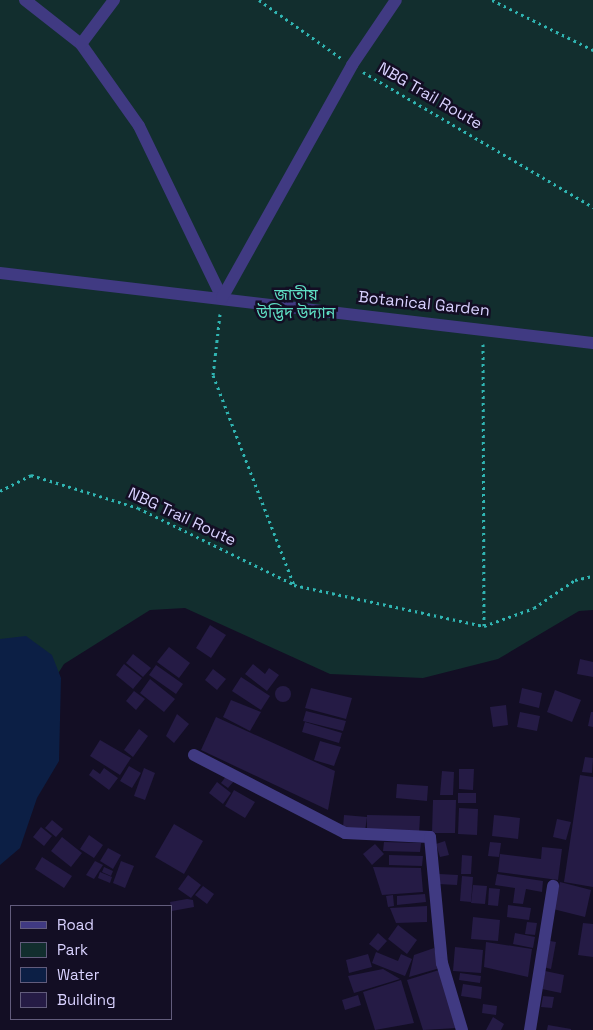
<!DOCTYPE html>
<meta charset="utf-8">
<style>
body{margin:0}
#map{position:relative;width:593px;height:1030px;overflow:hidden;background:#130e24;font-family:"Space Grotesk","Noto Sans Bengali",sans-serif}
div>[style]{position:absolute}
[style*='--x']{left:calc(var(--x)*1px);top:calc(var(--y)*1px);width:calc(var(--w)*1px);rotate:calc(var(--a)*1deg)}
.green>*{inset:0;background:#122e2e}
.water>*{inset:0;background:#0c1f45}
.building>*{inset:0;background:#251b45}
.round{border-radius:50%}
.path>*{height:3px;margin-top:-1.5px;transform-origin:0;background:repeating-linear-gradient(90deg,#30b5b2 0 2.5px,transparent 0 6.5px)}
.street>*{height:12px;margin:-6px;padding:0 6px;transform-origin:6px;border-radius:6px;background:#403a82}
span{translate:-50% -50%;white-space:nowrap;text-align:center;line-height:1.15;-webkit-text-stroke:5px #130e24;paint-order:stroke}
.street-label{font-size:16px;color:#d9d2ff}
.park-label{font-size:16px;color:#5edec4}
.legend{position:absolute;left:10px;top:905px;width:162px;height:115px;box-sizing:border-box;background:#130e24;border:1px solid #625c7c;margin:0;padding:6px 9px;list-style:none;font-size:15px;color:#d9d2ff}
.legend li{display:flex;align-items:center;gap:10px;height:25px}
.legend b{width:25px;border:1px solid #625c7c}
</style>
<div id="map">
<div class="green">
<div style="clip-path:polygon(0 0,593px 0,593px 610px,579px 611px,498px 659px,423px 678px,330px 674px,185px 608px,150px 610px,64px 664px,57px 675px,0 648px)"></div>
</div>
<div class="water">
<div style="clip-path:polygon(26px 636px,52px 655px,61px 678px,59px 761px,37px 798px,20px 848px,0 865px,0 639px)"></div>
</div>
<div class="building">
<div style="clip-path:polygon(210px 625px,226px 635px,211px 658px,196px 648px)"></div>
<div style="clip-path:polygon(169px 647px,190px 663px,179px 678px,157px 662px)"></div>
<div style="clip-path:polygon(133px 654px,151px 668px,143px 677px,126px 663px)"></div>
<div style="clip-path:polygon(580px 659px,593px 662px,593px 677px,577px 674px)"></div>
<div style="clip-path:polygon(124px 664px,142px 678px,133px 689px,116px 675px)"></div>
<div style="clip-path:polygon(253px 664px,265px 674px,269px 668px,279px 675px,267px 691px,245px 674px)"></div>
<div style="clip-path:polygon(156px 665px,183px 684px,176px 694px,149px 675px)"></div>
<div style="clip-path:polygon(213px 669px,226px 679px,217px 690px,205px 680px)"></div>
<div style="clip-path:polygon(241px 677px,270px 696px,261px 710px,232px 691px)"></div>
<div style="clip-path:polygon(150px 679px,175px 699px,164px 712px,140px 693px)"></div>
<div class="round" style="left:275px;top:686px;width:16px;height:16px"></div>
<div style="clip-path:polygon(311px 688px,352px 698px,346px 719px,305px 708px)"></div>
<div style="clip-path:polygon(522px 688px,542px 693px,539px 708px,519px 703px)"></div>
<div style="clip-path:polygon(555px 690px,581px 700px,572px 722px,547px 712px)"></div>
<div style="clip-path:polygon(134px 691px,145px 699px,136px 710px,126px 701px)"></div>
<div style="clip-path:polygon(231px 700px,261px 712px,250px 731px,223px 717px)"></div>
<div style="clip-path:polygon(506px 705px,508px 725px,493px 727px,490px 707px)"></div>
<div style="clip-path:polygon(306px 711px,346px 721px,343px 731px,303px 721px)"></div>
<div style="clip-path:polygon(520px 712px,540px 716px,537px 731px,517px 727px)"></div>
<div style="clip-path:polygon(591px 712px,593px 712px,593px 727px,588px 726px)"></div>
<div style="clip-path:polygon(177px 714px,189px 724px,174px 743px,166px 736px)"></div>
<div style="clip-path:polygon(216px 717px,335px 771px,328px 810px,201px 750px)"></div>
<div style="clip-path:polygon(305px 722px,342px 733px,339px 743px,302px 732px)"></div>
<div style="clip-path:polygon(139px 729px,148px 736px,133px 757px,124px 750px)"></div>
<div style="clip-path:polygon(100px 740px,131px 758px,120px 775px,90px 756px)"></div>
<div style="clip-path:polygon(320px 741px,341px 747px,334px 766px,314px 760px)"></div>
<div style="clip-path:polygon(585px 757px,593px 758px,592px 773px,582px 772px)"></div>
<div style="clip-path:polygon(129px 766px,141px 773px,132px 788px,120px 781px)"></div>
<div style="clip-path:polygon(104px 768px,118px 778px,109px 790px,89px 775px,93px 769px,100px 774px)"></div>
<div style="clip-path:polygon(144px 768px,155px 773px,145px 800px,134px 796px)"></div>
<div style="clip-path:polygon(459px 769px,474px 769px,473px 790px,459px 789px)"></div>
<div style="clip-path:polygon(442px 771px,454px 772px,453px 795px,440px 795px)"></div>
<div style="clip-path:polygon(227px 775px,234px 781px,228px 788px,221px 783px)"></div>
<div style="clip-path:polygon(580px 775px,593px 777px,593px 887px,564px 882px)"></div>
<div style="clip-path:polygon(217px 782px,231px 793px,223px 804px,209px 793px)"></div>
<div style="clip-path:polygon(397px 784px,428px 786px,427px 801px,396px 798px)"></div>
<div style="clip-path:polygon(234px 790px,255px 802px,245px 818px,225px 806px)"></div>
<div style="clip-path:polygon(458px 793px,476px 793px,476px 803px,458px 803px)"></div>
<div style="clip-path:polygon(433px 800px,456px 800px,455px 833px,432px 833px)"></div>
<div style="clip-path:polygon(459px 808px,478px 809px,477px 835px,458px 834px)"></div>
<div style="clip-path:polygon(344px 815px,367px 817px,365px 831px,343px 828px)"></div>
<div style="clip-path:polygon(367px 815px,420px 816px,419px 834px,367px 832px)"></div>
<div style="clip-path:polygon(494px 815px,520px 818px,518px 839px,492px 836px)"></div>
<div style="clip-path:polygon(557px 819px,571px 822px,566px 840px,553px 837px)"></div>
<div style="clip-path:polygon(52px 820px,63px 829px,56px 837px,45px 828px)"></div>
<div style="clip-path:polygon(174px 824px,203px 841px,184px 874px,155px 857px)"></div>
<div style="clip-path:polygon(41px 827px,52px 836px,44px 846px,33px 837px)"></div>
<div style="clip-path:polygon(89px 835px,103px 845px,94px 858px,80px 849px)"></div>
<div style="clip-path:polygon(62px 837px,82px 853px,71px 867px,51px 851px)"></div>
<div style="clip-path:polygon(445px 841px,449px 855px,440px 857px,436px 844px)"></div>
<div style="clip-path:polygon(384px 842px,421px 843px,420px 852px,383px 851px)"></div>
<div style="clip-path:polygon(490px 842px,501px 843px,499px 857px,488px 856px)"></div>
<div style="clip-path:polygon(375px 844px,384px 854px,372px 865px,363px 854px)"></div>
<div style="clip-path:polygon(542px 847px,562px 849px,558px 880px,498px 872px,500px 854px,541px 859px)"></div>
<div style="clip-path:polygon(108px 848px,121px 855px,113px 869px,100px 861px)"></div>
<div style="clip-path:polygon(389px 855px,423px 856px,422px 866px,389px 865px)"></div>
<div style="clip-path:polygon(462px 855px,472px 856px,471px 874px,461px 874px)"></div>
<div style="clip-path:polygon(42px 857px,72px 876px,64px 888px,35px 869px)"></div>
<div style="clip-path:polygon(95px 861px,103px 865px,94px 879px,86px 875px)"></div>
<div style="clip-path:polygon(121px 861px,134px 866px,125px 888px,113px 883px)"></div>
<div style="clip-path:polygon(104px 867px,113px 871px,111px 876px,102px 872px)"></div>
<div style="clip-path:polygon(373px 867px,421px 868px,423px 892px,382px 895px)"></div>
<div style="clip-path:polygon(100px 872px,112px 877px,110px 883px,98px 878px)"></div>
<div style="clip-path:polygon(439px 874px,458px 875px,457px 885px,438px 884px)"></div>
<div style="clip-path:polygon(497px 874px,543px 881px,542px 892px,526px 889px,523px 904px,513px 903px,515px 888px,495px 885px)"></div>
<div style="clip-path:polygon(188px 875px,201px 885px,191px 898px,178px 889px)"></div>
<div style="clip-path:polygon(462px 876px,473px 877px,471px 902px,460px 901px)"></div>
<div style="clip-path:polygon(560px 882px,591px 890px,585px 917px,553px 909px)"></div>
<div style="clip-path:polygon(473px 885px,487px 886px,485px 904px,471px 903px)"></div>
<div style="clip-path:polygon(203px 886px,214px 894px,207px 904px,195px 895px)"></div>
<div style="clip-path:polygon(489px 888px,500px 889px,498px 906px,488px 905px)"></div>
<div style="clip-path:polygon(425px 894px,426px 902px,397px 905px,397px 896px)"></div>
<div style="clip-path:polygon(393px 895px,394px 906px,388px 907px,386px 896px)"></div>
<div style="clip-path:polygon(187px 899px,193px 900px,194px 907px,172px 911px,170px 902px)"></div>
<div style="clip-path:polygon(508px 905px,531px 908px,529px 920px,507px 917px)"></div>
<div style="clip-path:polygon(427px 906px,427px 922px,396px 923px,390px 908px)"></div>
<div style="clip-path:polygon(473px 917px,500px 920px,498px 941px,471px 939px)"></div>
<div style="clip-path:polygon(527px 922px,537px 923px,535px 935px,525px 934px)"></div>
<div style="clip-path:polygon(583px 923px,593px 924px,593px 957px,578px 955px)"></div>
<div style="clip-path:polygon(398px 925px,417px 940px,407px 954px,388px 939px)"></div>
<div style="clip-path:polygon(378px 933px,387px 941px,378px 951px,369px 944px)"></div>
<div style="clip-path:polygon(515px 933px,535px 937px,533px 948px,513px 944px)"></div>
<div style="clip-path:polygon(544px 940px,556px 942px,551px 969px,539px 966px)"></div>
<div style="clip-path:polygon(486px 942px,532px 949px,528px 977px,484px 967px)"></div>
<div style="clip-path:polygon(455px 947px,483px 950px,481px 973px,453px 971px)"></div>
<div style="clip-path:polygon(434px 948px,440px 968px,409px 977px,414px 955px)"></div>
<div style="clip-path:polygon(376px 952px,398px 961px,401px 954px,412px 959px,405px 976px,372px 963px)"></div>
<div style="clip-path:polygon(368px 954px,372px 967px,349px 973px,346px 960px)"></div>
<div style="clip-path:polygon(383px 969px,400px 979px,354px 993px,348px 976px)"></div>
<div style="clip-path:polygon(439px 970px,457px 1028px,423px 1030px,407px 980px)"></div>
<div style="clip-path:polygon(545px 971px,564px 975px,561px 993px,542px 989px)"></div>
<div style="clip-path:polygon(460px 973px,481px 976px,480px 983px,459px 980px)"></div>
<div style="clip-path:polygon(401px 980px,414px 1023px,375px 1030px,363px 992px)"></div>
<div style="clip-path:polygon(463px 984px,482px 987px,481px 999px,461px 996px)"></div>
<div style="clip-path:polygon(358px 995px,361px 1005px,345px 1010px,342px 1000px)"></div>
<div style="clip-path:polygon(543px 996px,554px 997px,552px 1008px,541px 1007px)"></div>
<div style="clip-path:polygon(483px 1004px,497px 1006px,496px 1015px,482px 1013px)"></div>
<div style="clip-path:polygon(493px 1017px,504px 1024px,501px 1030px,486px 1030px)"></div>
<div style="clip-path:polygon(548px 1025px,571px 1029px,571px 1030px,547px 1030px)"></div>
</div>
<div class="path">
<div style="--x:259;--y:0;--w:100;--a:35.3"></div>
<div style="--x:492;--y:0;--w:113;--a:26.3"></div>
<div style="--x:363;--y:72;--w:267;--a:30.4"></div>
<div style="--x:220;--y:314;--w:61;--a:96.5"></div>
<div style="--x:213;--y:375;--w:225;--a:68.9"></div>
<div style="--x:294;--y:585;--w:194;--a:12.2"></div>
<div style="--x:484;--y:626;--w:53;--a:-19.8"></div>
<div style="--x:534;--y:608;--w:50;--a:-34.3"></div>
<div style="--x:575;--y:580;--w:18;--a:-13"></div>
<div style="--x:483;--y:344;--w:282;--a:89.8"></div>
<div style="--x:0;--y:491;--w:35;--a:-27"></div>
<div style="--x:31;--y:475;--w:112;--a:17.1"></div>
<div style="--x:138;--y:508;--w:173;--a:26.1"></div>
</div>
<div class="street">
<div style="--x:25;--y:0;--w:71;--a:38.2"></div>
<div style="--x:81;--y:44;--w:100;--a:54.7"></div>
<div style="--x:139;--y:126;--w:191;--a:64.2"></div>
<div style="--x:81;--y:44;--w:55;--a:-53.1"></div>
<div style="--x:0;--y:273;--w:597;--a:6.73"></div>
<div style="--x:222;--y:298;--w:267;--a:-60.8"></div>
<div style="--x:352;--y:65;--w:78;--a:-55.9"></div>
<div style="--x:194;--y:755;--w:170;--a:27.3"></div>
<div style="--x:345;--y:833;--w:85;--a:2.7"></div>
<div style="--x:430;--y:837;--w:127;--a:84.6"></div>
<div style="--x:442;--y:963;--w:70;--a:73.4"></div>
<div style="--x:530;--y:1030;--w:146;--a:-80.9"></div>
</div>
<div class="street-label">
<span style="left:430px;top:96px;rotate:30deg">NBG Trail Route</span>
<span style="left:424px;top:304px;rotate:6deg">Botanical Garden</span>
<span style="left:182px;top:517px;rotate:25deg">NBG Trail Route</span>
</div>
<div class="park-label">
<span style="left:296px;top:304px">জাতীয়<br>উদ্ভিদ উদ্যান</span>
</div>
<ul class="legend">
<li><b style="height:6px;background:#403a82"></b>Road</li>
<li><b style="height:14px;background:#122e2e"></b>Park</li>
<li><b style="height:14px;background:#0c1f45"></b>Water</li>
<li><b style="height:14px;background:#251b45"></b>Building</li>
</ul>
</div>
